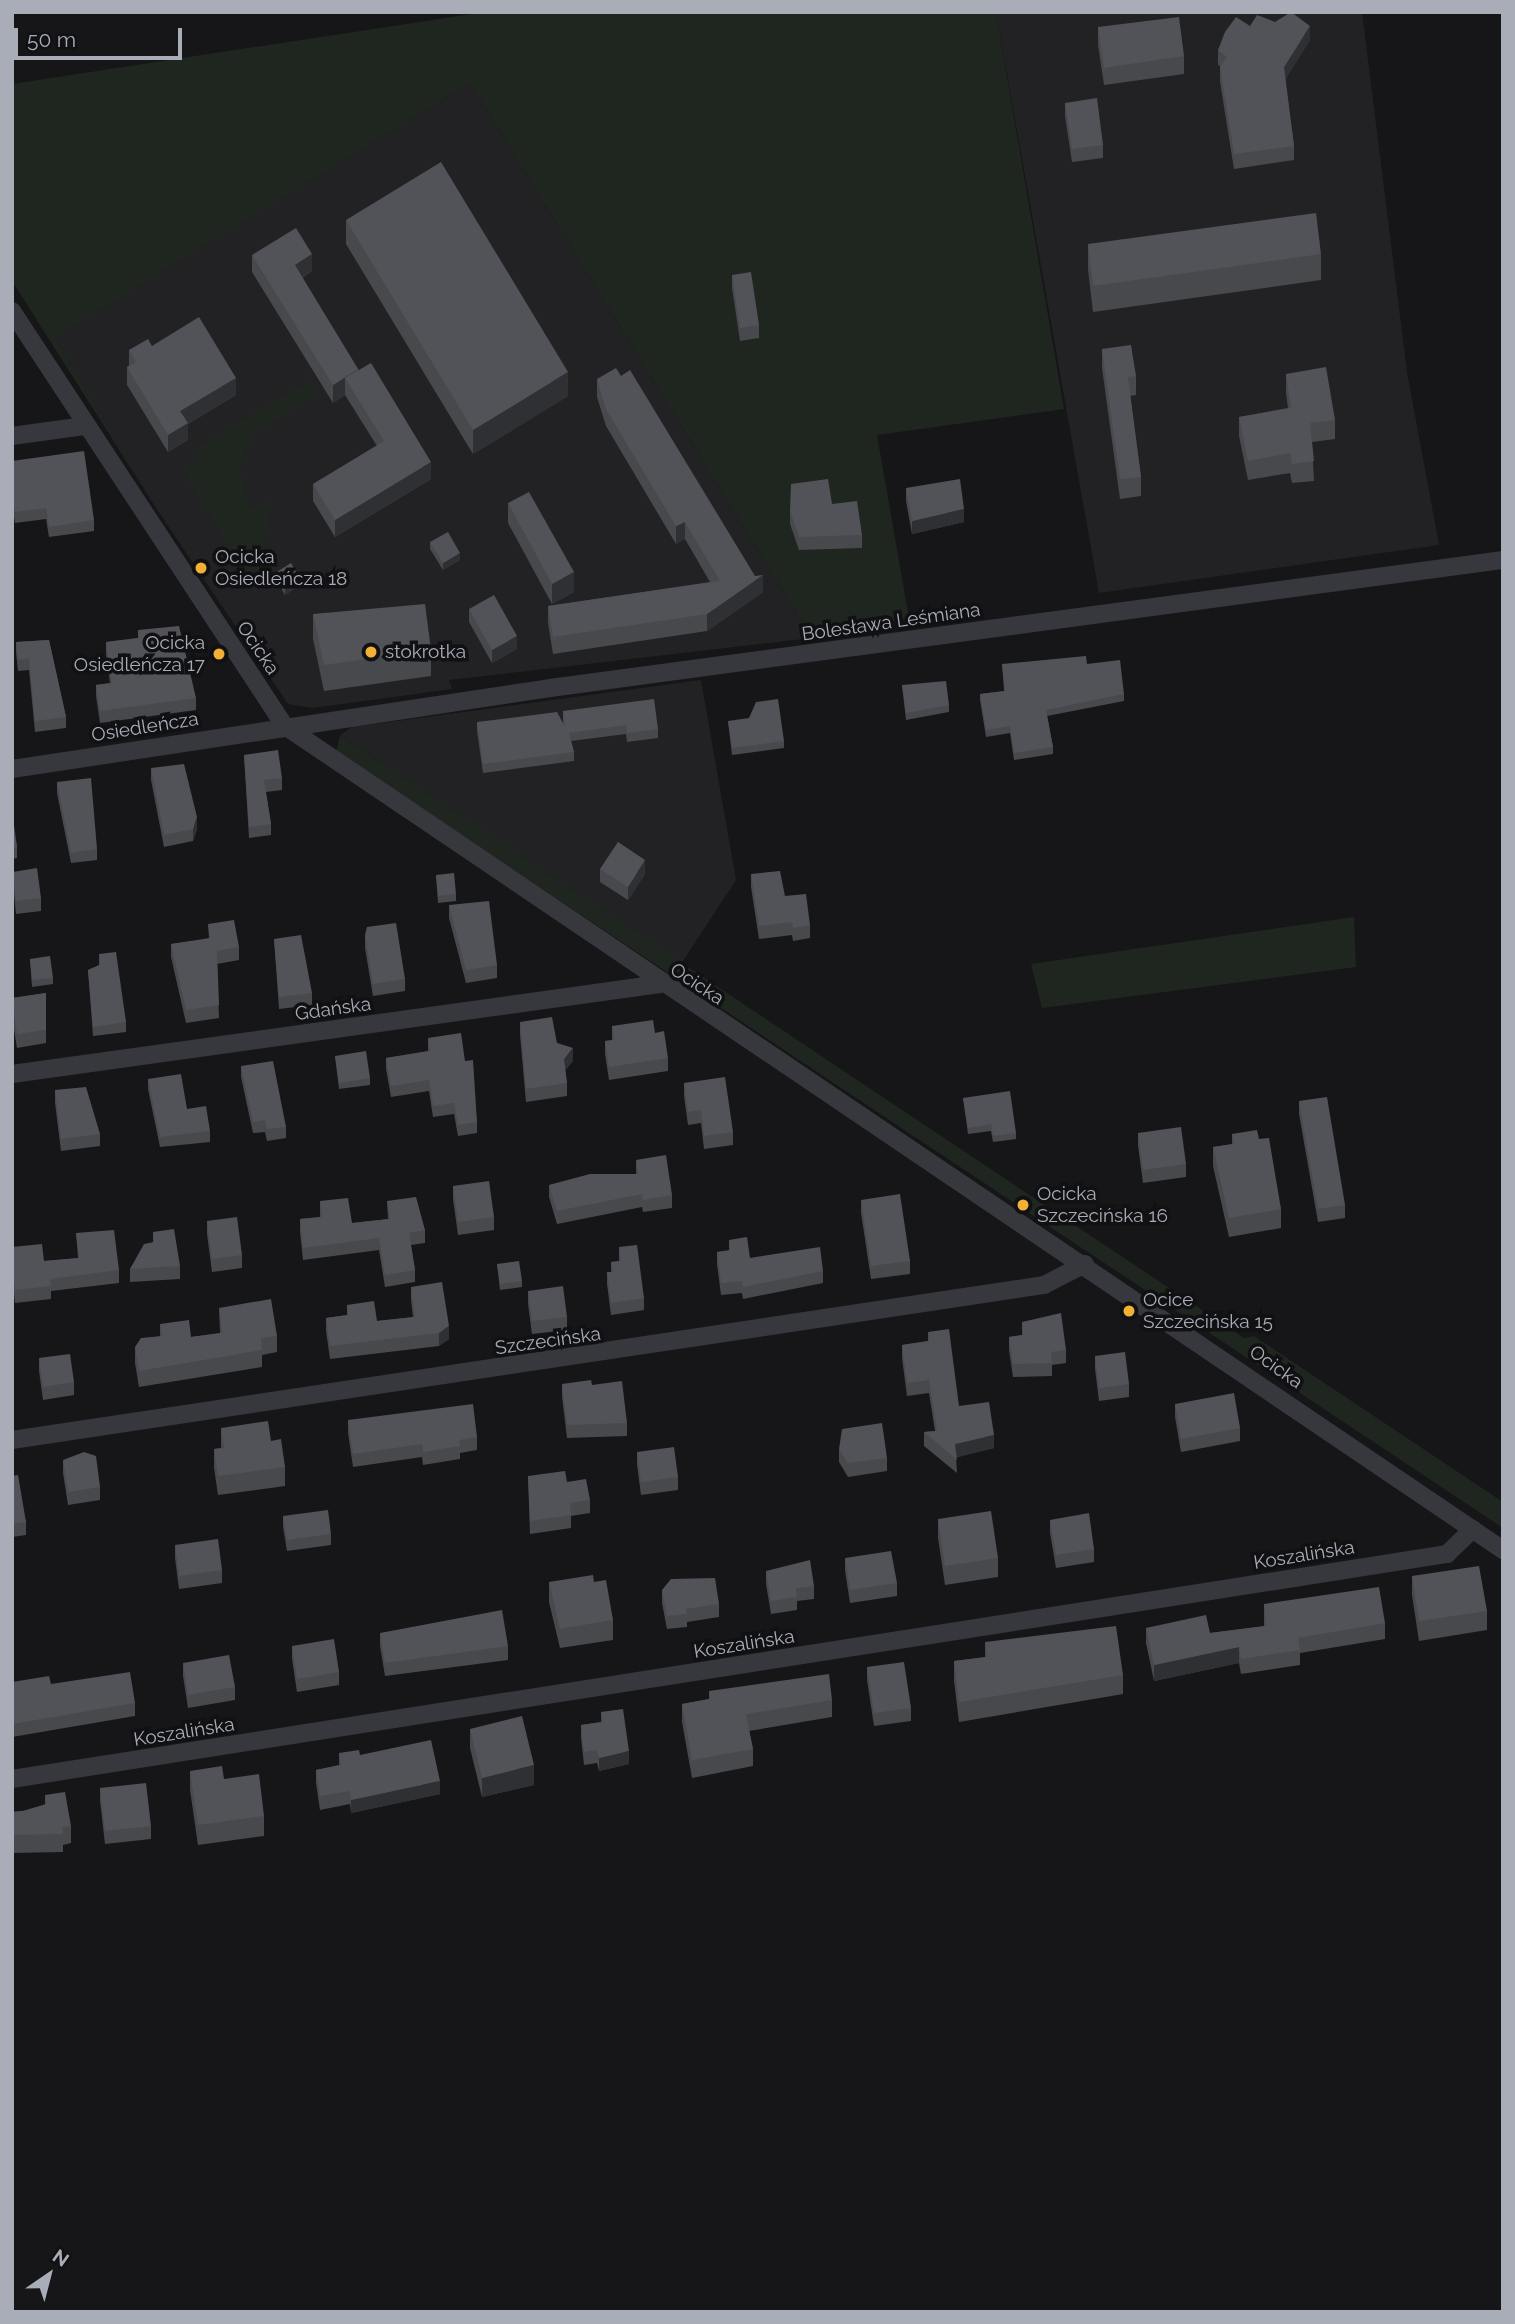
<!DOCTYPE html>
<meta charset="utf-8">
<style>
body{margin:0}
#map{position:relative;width:1515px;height:2324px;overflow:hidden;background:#161618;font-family:Raleway,sans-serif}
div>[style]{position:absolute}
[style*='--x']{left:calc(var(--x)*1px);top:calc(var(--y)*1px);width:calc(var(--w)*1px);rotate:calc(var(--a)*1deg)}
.built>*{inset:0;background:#222225}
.green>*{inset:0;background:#1e261f}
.minor>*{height:18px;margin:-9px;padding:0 9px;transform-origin:9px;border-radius:9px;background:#37383d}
.wall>*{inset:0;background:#47494d}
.shaded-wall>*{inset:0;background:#2f3033}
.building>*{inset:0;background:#525359}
.dots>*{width:19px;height:19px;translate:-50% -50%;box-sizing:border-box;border:4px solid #111113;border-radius:50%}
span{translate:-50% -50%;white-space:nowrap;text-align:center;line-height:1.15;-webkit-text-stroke:7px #111113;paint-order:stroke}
.poi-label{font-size:19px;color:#a8adb8}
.left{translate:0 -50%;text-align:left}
.right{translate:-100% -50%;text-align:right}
.street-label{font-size:19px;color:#a8adb8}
.frame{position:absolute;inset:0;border:14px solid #a8adb8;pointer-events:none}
.north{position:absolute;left:14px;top:2240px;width:70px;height:70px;-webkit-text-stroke:5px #111113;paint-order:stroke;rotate:35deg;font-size:19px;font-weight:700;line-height:28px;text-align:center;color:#a8adb8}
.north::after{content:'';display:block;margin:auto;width:24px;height:32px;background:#a8adb8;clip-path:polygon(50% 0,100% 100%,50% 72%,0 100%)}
.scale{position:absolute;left:14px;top:28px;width:168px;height:32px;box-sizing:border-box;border:4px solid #a8adb8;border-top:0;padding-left:9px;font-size:21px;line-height:24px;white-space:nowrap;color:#a8adb8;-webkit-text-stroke:5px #111113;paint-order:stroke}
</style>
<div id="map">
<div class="built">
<div style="clip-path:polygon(996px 12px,1362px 12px,1407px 372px,1439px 545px,1099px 593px)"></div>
<div style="clip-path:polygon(470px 83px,812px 638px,449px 680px,452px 689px,313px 708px,288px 704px,156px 508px,53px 338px)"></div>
<div style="clip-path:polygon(701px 680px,736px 880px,681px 964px,340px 735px,352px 727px)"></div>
</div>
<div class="green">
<div style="clip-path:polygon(485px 12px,996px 12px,1064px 409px,877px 435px,909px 618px,812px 638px,470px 83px,54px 338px,156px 508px,12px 281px,12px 84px)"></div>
<div style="clip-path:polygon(310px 380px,318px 392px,254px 436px,244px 452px,240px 472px,250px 508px,274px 501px,261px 552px,274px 575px,253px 586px,186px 476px,199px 446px)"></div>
<div style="clip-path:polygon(340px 735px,1244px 1338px,1254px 1336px,1503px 1502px,1503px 1528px,336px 752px)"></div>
<div style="clip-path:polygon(1354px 917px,1356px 967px,1042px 1008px,1031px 964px)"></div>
</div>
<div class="minor">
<div style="--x:12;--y:311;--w:497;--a:56.7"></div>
<div style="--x:285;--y:726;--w:1471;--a:34.08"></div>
<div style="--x:12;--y:436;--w:73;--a:-7.9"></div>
<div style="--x:12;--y:769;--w:544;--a:-8.56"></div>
<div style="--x:550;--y:688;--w:962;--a:-7.65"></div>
<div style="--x:12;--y:1074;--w:654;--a:-7.91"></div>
<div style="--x:12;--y:1440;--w:1044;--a:-8.54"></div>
<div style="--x:1044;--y:1285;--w:46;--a:-27.1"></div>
<div style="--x:12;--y:1779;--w:1453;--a:-8.91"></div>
<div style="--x:1447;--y:1554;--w:36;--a:-44"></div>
</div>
<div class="wall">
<div style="clip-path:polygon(1098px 27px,1184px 56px,1184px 74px,1104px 85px,1098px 45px)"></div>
<div style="clip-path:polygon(1310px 40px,1285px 79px,1294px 146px,1294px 160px,1234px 169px,1220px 82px,1220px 66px,1218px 65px,1218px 50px)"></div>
<div style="clip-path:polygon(1065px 103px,1103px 145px,1103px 158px,1072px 162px,1065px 116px)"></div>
<div style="clip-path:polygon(346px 220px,568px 396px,473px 454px,346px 244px)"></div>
<div style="clip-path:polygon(1088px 244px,1321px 254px,1321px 280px,1093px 312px,1088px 270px)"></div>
<div style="clip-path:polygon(252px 255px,312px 271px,302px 278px,358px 369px,431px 479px,335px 537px,313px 501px,313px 484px,377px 446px,345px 395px,333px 403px,252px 272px)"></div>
<div style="clip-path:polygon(732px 275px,759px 325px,759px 338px,740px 341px,732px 288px)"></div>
<div style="clip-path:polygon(152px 346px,236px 395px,188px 424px,188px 440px,168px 452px,127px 385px,127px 367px,129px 366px,129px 350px)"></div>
<div style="clip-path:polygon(1102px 349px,1136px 376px,1136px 395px,1130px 396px,1141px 477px,1141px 496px,1120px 499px,1102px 368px)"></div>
<div style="clip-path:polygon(1286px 374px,1335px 420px,1335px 439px,1312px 442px,1314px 481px,1292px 483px,1290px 473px,1248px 480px,1239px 436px,1239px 417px,1288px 408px,1286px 393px)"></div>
<div style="clip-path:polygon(597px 379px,763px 592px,707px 631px,553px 654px,548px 623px,548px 606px,710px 582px,685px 539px,676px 544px,606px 426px,597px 397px)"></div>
<div style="clip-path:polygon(12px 461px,94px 520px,94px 531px,49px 537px,46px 519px,15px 523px,12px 504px)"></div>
<div style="clip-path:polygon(906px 488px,964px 522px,912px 534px,906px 501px)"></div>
<div style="clip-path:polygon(508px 503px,574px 592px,552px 604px,508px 523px)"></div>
<div style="clip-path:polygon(832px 504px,862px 535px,862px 548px,799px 550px,790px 524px,790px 511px)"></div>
<div style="clip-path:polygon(430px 542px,460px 560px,443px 570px,430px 549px)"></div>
<div style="clip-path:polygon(275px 573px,300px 585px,285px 595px,275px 579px)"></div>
<div style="clip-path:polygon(469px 609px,517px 649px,492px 663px,469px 622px)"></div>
<div style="clip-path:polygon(313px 614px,431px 650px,431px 676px,324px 691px,313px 639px)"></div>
<div style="clip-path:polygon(138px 630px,196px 698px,196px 710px,100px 723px,96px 696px,96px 685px,110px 683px,106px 654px,106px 642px,138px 638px)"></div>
<div style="clip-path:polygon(49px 640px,66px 717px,66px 728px,35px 732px,29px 670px,18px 671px,16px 653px,16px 642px)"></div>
<div style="clip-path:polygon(1002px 664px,1087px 664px,1124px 694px,1124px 701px,1047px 716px,1053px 747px,1053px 754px,1014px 760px,1010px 733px,986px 737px,980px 700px,980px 694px,1004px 691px)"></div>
<div style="clip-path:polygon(902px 685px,949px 705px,949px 712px,906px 720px)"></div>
<div style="clip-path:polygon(563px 711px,658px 729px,658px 738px,627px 742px,626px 734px,571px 741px,574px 752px,574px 761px,483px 773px,477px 731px,477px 722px,563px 723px)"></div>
<div style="clip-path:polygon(728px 721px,784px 741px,784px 748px,732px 755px)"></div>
<div style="clip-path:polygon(244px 755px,282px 778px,282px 790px,266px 792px,271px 824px,271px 835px,249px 838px)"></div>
<div style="clip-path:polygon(151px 768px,197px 829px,193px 841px,164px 847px,151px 780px)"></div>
<div style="clip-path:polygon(57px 782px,97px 849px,97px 860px,71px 863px,57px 793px)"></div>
<div style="clip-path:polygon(12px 824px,17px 847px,17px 858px,12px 859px)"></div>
<div style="clip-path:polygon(600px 869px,645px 874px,628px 900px,600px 882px)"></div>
<div style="clip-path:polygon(13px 872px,41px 898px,41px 911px,16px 914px,13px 885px)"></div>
<div style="clip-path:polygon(751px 874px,785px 896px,810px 925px,810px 938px,793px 941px,792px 935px,759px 939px,751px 887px)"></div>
<div style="clip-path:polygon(436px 875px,456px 894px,456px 901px,438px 903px)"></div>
<div style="clip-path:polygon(449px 905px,497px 965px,497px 978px,466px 983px,449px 918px)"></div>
<div style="clip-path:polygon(208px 924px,239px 947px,239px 960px,217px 964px,219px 1018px,186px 1023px,171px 957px,171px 944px,209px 939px)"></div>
<div style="clip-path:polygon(365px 935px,405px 979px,405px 991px,373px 996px,365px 948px)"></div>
<div style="clip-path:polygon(274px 939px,312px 993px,312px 1005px,279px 1009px)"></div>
<div style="clip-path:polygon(99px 954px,126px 1022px,126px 1032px,93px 1036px,88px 970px,99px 965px)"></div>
<div style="clip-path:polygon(30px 959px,53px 978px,53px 984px,32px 987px)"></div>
<div style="clip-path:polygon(46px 993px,46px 1043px,17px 1048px,12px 1018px,12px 998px)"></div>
<div style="clip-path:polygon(520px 1022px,557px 1043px,573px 1061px,565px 1070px,567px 1083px,567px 1096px,526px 1102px,520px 1035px)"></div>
<div style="clip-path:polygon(612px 1026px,668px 1058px,668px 1071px,609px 1080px,605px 1054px,605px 1041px,612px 1040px)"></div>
<div style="clip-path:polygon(428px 1038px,465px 1061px,477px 1122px,477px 1133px,458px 1136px,454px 1114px,433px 1117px,429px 1091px,391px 1097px,386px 1069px,386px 1058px,428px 1051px)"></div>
<div style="clip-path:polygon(335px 1056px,370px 1078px,370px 1085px,339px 1089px)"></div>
<div style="clip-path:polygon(241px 1066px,286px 1127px,286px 1138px,267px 1141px,265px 1132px,253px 1133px,241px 1077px)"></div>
<div style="clip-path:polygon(148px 1079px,187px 1109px,210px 1131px,210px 1142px,160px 1147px,148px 1089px)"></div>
<div style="clip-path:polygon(684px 1083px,733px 1132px,733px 1145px,704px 1149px,701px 1123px,688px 1125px,684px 1096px)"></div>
<div style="clip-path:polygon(55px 1090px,100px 1134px,100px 1146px,61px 1151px,55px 1103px)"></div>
<div style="clip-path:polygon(963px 1098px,1016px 1133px,1016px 1139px,993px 1142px,991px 1131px,968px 1134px)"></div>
<div style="clip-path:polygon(1299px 1101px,1345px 1205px,1345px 1218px,1318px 1222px,1299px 1114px)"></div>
<div style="clip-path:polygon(1138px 1133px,1186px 1164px,1186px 1177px,1143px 1183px,1138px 1146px)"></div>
<div style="clip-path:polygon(1232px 1134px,1259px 1139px,1281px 1209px,1281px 1228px,1229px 1237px,1213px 1166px,1213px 1147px,1232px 1144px)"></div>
<div style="clip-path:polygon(636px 1160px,672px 1195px,672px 1208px,643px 1212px,642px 1207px,557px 1224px,549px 1197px,549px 1185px,636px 1174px)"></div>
<div style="clip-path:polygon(453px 1186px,494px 1217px,494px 1230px,458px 1235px,453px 1199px)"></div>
<div style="clip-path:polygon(861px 1200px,910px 1261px,910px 1274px,871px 1279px,861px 1213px)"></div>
<div style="clip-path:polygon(320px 1201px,352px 1223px,388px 1219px,387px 1201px,425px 1230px,425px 1243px,411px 1245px,415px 1270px,415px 1282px,385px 1287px,379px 1250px,303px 1260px,300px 1232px,300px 1219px,320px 1217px)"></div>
<div style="clip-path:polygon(207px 1221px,242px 1255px,242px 1268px,212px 1272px,207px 1234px)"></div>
<div style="clip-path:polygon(153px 1232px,180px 1266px,180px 1279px,130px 1282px,130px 1269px,153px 1242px)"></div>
<div style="clip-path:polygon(76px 1233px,119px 1270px,119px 1283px,51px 1291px,51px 1299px,15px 1303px,12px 1278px,12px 1247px,44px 1261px,78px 1258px)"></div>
<div style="clip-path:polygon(729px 1240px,750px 1258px,823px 1271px,823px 1283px,743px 1299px,742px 1293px,721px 1295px,717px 1264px,717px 1252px,729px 1251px)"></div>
<div style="clip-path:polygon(619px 1247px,644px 1298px,644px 1310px,611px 1315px,607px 1284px,607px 1272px,611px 1272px,611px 1262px,619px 1261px)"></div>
<div style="clip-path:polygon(497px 1264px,522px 1281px,522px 1287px,500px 1290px)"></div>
<div style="clip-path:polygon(411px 1287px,449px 1339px,439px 1346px,330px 1359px,326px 1331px,326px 1318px,347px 1315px,347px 1305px,377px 1321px,413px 1317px,411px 1300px)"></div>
<div style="clip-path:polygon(528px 1291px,567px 1317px,567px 1330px,532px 1334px,528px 1304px)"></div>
<div style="clip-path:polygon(219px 1308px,277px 1336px,277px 1352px,262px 1355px,262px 1367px,139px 1387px,135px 1363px,135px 1347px,160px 1336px,160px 1324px,191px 1337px,220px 1333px)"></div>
<div style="clip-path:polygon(1022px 1322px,1066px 1350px,1066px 1363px,1052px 1365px,1052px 1376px,1013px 1377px,1009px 1350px,1009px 1337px,1022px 1335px)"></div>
<div style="clip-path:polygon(928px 1332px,959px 1406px,994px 1448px,956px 1457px,957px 1473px,924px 1446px,924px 1432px,935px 1431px,929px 1393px,907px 1396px,902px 1358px,902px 1345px,928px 1341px)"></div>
<div style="clip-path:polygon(1095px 1356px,1129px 1384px,1129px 1397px,1099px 1401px,1095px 1369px)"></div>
<div style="clip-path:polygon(39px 1358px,74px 1382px,74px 1395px,43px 1400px,39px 1371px)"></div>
<div style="clip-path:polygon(562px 1384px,592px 1385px,627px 1423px,627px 1436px,567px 1438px,562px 1397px)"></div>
<div style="clip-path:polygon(1175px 1404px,1240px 1428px,1240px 1441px,1181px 1452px,1175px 1417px)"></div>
<div style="clip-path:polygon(348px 1420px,477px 1437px,477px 1450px,460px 1453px,460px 1459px,423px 1465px,422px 1457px,353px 1467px,348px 1433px)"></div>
<div style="clip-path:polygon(221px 1428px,271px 1441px,285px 1467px,285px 1486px,218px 1495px,214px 1468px,214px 1449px,221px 1448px)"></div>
<div style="clip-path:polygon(839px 1449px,887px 1458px,887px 1471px,848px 1477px,839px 1462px)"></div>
<div style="clip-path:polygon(637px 1452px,678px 1477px,678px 1490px,641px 1495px,637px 1465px)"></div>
<div style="clip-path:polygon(63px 1460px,100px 1487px,100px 1500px,68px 1505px,63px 1473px)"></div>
<div style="clip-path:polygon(12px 1476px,26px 1522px,26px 1535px,12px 1537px)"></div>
<div style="clip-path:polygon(528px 1476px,567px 1482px,590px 1500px,590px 1513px,571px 1516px,571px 1528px,530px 1534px)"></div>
<div style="clip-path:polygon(283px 1516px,331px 1534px,331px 1545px,287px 1551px,283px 1527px)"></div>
<div style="clip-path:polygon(938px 1519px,998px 1558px,998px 1577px,945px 1585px,938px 1538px)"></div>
<div style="clip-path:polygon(1050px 1520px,1094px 1549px,1094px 1562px,1056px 1568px,1050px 1533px)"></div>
<div style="clip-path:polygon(175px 1545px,222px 1570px,222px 1583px,179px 1589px,175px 1558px)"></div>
<div style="clip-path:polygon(845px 1558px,897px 1583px,897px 1596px,850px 1603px,845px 1571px)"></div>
<div style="clip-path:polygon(766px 1571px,814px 1586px,814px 1599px,797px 1601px,797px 1610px,771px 1614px,766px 1584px)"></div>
<div style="clip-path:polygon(1412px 1576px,1487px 1611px,1487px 1630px,1419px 1641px,1412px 1595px)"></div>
<div style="clip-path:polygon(549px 1582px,594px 1582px,613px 1620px,613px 1640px,560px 1648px,549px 1602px)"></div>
<div style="clip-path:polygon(662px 1590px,719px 1604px,719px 1617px,687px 1622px,687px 1627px,667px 1629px,662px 1603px)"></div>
<div style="clip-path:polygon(1264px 1604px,1385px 1623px,1385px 1639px,1300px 1653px,1300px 1665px,1241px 1674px,1239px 1663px,1154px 1681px,1146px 1643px,1146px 1628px,1210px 1633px,1264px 1626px)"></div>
<div style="clip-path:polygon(380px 1633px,508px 1646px,508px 1660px,385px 1676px,380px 1646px)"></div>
<div style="clip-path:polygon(985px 1642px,1123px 1675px,1123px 1694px,959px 1722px,954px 1681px,954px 1661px,985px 1657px)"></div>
<div style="clip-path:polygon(292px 1646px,339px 1672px,339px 1685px,297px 1692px,292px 1659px)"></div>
<div style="clip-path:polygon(183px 1663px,235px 1687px,235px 1700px,188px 1708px,183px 1676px)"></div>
<div style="clip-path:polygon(867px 1667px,911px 1708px,911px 1721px,874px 1726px,867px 1680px)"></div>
<div style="clip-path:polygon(12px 1682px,51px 1684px,135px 1703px,135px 1716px,12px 1737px)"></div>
<div style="clip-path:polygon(709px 1691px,832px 1700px,832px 1717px,749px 1731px,753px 1749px,753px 1766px,692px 1778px,682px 1722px,682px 1704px,709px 1699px)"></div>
<div style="clip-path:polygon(601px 1712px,629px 1764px,599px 1771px,597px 1763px,584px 1765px,581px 1738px,581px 1725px,601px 1722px)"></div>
<div style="clip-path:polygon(470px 1729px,534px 1785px,482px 1797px,470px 1748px)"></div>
<div style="clip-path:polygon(339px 1753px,360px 1755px,440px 1794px,351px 1813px,350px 1804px,320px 1810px,316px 1783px,316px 1770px,339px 1765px)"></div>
<div style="clip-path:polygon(190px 1771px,224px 1779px,264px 1816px,264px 1836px,198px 1845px,190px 1790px)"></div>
<div style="clip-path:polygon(100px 1788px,151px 1826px,151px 1839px,105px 1844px,100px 1801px)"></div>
<div style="clip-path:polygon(45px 1795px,71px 1826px,71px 1843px,63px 1845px,63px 1852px,12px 1853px,12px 1812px,23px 1811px,45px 1805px)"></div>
</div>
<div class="shaded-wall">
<div style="clip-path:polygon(1310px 26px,1310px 40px,1284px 82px,1284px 67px)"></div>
<div style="clip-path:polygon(312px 254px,312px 271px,295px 282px,295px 265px)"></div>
<div style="clip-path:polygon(358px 369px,345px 378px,345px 395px,333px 403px,333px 385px)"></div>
<div style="clip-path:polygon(568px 372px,568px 396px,473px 454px,473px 430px)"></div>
<div style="clip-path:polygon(236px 378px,236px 395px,188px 424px,188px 440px,168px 452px,168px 435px,180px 411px)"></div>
<div style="clip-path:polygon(431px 462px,431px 479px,335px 537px,335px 520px)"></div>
<div style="clip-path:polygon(964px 509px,964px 522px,912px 534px,912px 521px)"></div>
<div style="clip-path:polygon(685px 522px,685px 539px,676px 544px,676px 526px)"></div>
<div style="clip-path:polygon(460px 553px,460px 560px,443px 570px,443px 563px)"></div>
<div style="clip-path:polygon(574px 572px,574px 592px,552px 604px,552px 584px)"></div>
<div style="clip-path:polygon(763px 575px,763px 592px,707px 631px,707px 614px)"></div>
<div style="clip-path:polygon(300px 579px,300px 585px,285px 595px,285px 588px)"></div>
<div style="clip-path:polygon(517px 636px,517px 649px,492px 663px,492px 650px)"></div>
<div style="clip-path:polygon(197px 817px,197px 829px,193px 841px,193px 829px)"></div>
<div style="clip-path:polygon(645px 860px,645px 874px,628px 900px,628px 887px)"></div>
<div style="clip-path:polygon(573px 1048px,573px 1061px,564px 1072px,564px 1059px)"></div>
<div style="clip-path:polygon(449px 1326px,449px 1339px,439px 1346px,439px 1333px)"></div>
<div style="clip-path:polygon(994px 1435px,994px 1448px,955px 1458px,955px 1444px)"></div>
<div style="clip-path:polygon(1239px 1647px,1239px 1663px,1154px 1681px,1154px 1665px)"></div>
<div style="clip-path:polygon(629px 1751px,629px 1764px,599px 1771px,599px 1758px)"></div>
<div style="clip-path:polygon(534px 1765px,534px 1785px,482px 1797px,482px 1778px)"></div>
<div style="clip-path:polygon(440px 1781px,440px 1794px,351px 1813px,351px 1800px)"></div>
</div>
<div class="building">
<div style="clip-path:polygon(1291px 12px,1310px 26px,1284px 67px,1294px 146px,1234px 154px,1220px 67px,1227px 57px,1218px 50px,1225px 32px,1236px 17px,1250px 26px,1257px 15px,1275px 22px)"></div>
<div style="clip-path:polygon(1179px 17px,1184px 56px,1104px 68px,1098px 27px)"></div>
<div style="clip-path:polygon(1097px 98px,1103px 145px,1072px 149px,1065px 103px)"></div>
<div style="clip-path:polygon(441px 162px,568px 372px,473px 430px,346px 220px)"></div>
<div style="clip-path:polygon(1316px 213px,1321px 254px,1093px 286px,1088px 244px)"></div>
<div style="clip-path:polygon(296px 228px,312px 254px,295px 265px,358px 369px,333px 385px,252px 255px)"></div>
<div style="clip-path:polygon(751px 272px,759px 325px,740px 328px,732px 275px)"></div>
<div style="clip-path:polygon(199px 317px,236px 378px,180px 411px,188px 423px,168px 435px,127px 367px,136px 362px,129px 350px,148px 339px,152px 346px)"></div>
<div style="clip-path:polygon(1131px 345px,1136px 376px,1128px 377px,1141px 477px,1120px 479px,1102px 349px)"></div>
<div style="clip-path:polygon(371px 363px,431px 462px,335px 520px,313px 484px,384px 441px,345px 378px)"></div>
<div style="clip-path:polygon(1326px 367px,1335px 420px,1310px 423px,1314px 461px,1292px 464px,1290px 453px,1248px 461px,1239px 417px,1291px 408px,1286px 374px)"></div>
<div style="clip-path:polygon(616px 368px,621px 376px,630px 370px,755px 576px,763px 575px,707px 614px,553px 637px,548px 606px,720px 581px,685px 522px,676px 526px,606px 409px,597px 379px)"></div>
<div style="clip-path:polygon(84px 451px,94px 520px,49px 527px,46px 508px,15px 512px,12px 494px,12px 461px)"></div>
<div style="clip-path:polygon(828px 479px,832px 504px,857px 501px,862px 535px,799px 537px,790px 511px,791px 484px)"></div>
<div style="clip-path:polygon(960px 479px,964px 509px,912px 521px,906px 488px)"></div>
<div style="clip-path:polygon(529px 492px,574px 572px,552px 584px,508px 503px)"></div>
<div style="clip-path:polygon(448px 532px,460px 553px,443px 563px,430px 542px)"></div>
<div style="clip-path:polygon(291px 563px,300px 579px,285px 588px,275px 573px)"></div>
<div style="clip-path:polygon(494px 595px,517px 636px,492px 650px,469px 609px)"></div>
<div style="clip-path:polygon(425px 604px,431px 650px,324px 665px,313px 614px)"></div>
<div style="clip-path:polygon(179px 626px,196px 698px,100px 711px,96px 685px,112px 683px,106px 642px,139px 638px,138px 630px)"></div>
<div style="clip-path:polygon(49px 640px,66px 717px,35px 721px,29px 658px,18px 660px,16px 642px)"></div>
<div style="clip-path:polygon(1086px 656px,1087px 664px,1120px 660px,1124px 694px,1046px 710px,1053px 747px,1014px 753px,1010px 726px,986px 730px,980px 694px,1005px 691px,1002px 664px)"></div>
<div style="clip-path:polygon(946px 681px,949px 705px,906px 713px,902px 685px)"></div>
<div style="clip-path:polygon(654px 699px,658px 729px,627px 733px,626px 725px,569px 733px,574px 752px,483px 764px,477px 722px,557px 712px,565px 727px,563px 711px)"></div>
<div style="clip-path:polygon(778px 699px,784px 741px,732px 748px,728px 721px,749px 718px,756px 702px)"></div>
<div style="clip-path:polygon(278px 750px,282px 778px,264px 780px,271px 824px,249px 827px,244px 755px)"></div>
<div style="clip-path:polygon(184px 764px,197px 817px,193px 829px,164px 835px,151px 768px)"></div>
<div style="clip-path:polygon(91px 778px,97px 849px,71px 853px,57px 782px)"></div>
<div style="clip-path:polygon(12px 824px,14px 825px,17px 847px,12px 848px)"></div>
<div style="clip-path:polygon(618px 842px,645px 860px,628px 887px,600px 869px)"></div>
<div style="clip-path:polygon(37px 868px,41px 898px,16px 901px,13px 872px)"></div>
<div style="clip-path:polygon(780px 871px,785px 896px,806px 894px,810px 925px,793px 928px,792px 922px,759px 926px,751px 874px)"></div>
<div style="clip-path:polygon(454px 873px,456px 894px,438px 896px,436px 875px)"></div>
<div style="clip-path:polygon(489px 901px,497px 965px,466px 970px,449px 905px)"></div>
<div style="clip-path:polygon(234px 920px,239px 947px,217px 951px,219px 1005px,186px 1010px,171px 944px,210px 938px,208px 924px)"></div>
<div style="clip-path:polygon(396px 923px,405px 979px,373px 984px,365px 935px,367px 927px)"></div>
<div style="clip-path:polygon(301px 935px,312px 993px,279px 997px,274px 939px)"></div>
<div style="clip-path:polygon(116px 952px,126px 1022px,93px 1027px,88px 970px,100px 965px,99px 954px)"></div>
<div style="clip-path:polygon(50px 956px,53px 978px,32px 980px,30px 959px)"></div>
<div style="clip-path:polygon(46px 993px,46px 1030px,17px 1034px,12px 998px)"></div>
<div style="clip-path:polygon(552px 1017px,557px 1043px,573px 1048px,564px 1059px,567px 1083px,526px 1089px,520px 1022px)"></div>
<div style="clip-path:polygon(653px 1020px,655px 1033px,664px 1031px,668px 1058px,609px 1067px,605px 1041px,614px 1040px,612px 1026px)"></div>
<div style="clip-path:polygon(461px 1033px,465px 1061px,473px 1060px,477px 1122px,458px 1125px,454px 1103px,433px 1106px,429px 1080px,391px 1086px,386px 1058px,430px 1051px,428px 1038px)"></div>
<div style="clip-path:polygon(366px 1051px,370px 1078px,339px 1083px,335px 1056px)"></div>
<div style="clip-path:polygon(273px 1061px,286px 1127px,267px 1129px,265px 1120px,253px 1122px,241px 1066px)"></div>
<div style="clip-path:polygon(181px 1074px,187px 1109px,206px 1106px,210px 1131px,160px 1137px,148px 1079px)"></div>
<div style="clip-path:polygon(725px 1077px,733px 1132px,704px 1136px,701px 1110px,688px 1112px,684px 1083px)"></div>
<div style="clip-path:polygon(86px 1087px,100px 1134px,61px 1139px,55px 1090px)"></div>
<div style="clip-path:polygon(1010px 1091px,1016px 1133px,993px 1136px,991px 1124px,968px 1128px,963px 1098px)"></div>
<div style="clip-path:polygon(1327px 1097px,1345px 1205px,1318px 1209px,1299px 1101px)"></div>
<div style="clip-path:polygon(1181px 1127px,1186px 1164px,1143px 1170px,1138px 1133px)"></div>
<div style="clip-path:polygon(1257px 1130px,1259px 1139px,1269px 1138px,1281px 1209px,1229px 1218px,1213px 1147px,1234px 1144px,1232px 1134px)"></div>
<div style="clip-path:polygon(666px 1155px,672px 1195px,643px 1200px,642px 1194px,557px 1211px,549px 1185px,590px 1174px,638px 1174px,636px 1160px)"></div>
<div style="clip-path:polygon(489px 1181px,494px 1217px,458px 1222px,453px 1186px)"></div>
<div style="clip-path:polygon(900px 1194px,910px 1261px,871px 1266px,861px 1200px)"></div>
<div style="clip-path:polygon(416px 1197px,425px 1230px,409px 1233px,415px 1270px,385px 1275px,379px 1238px,303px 1248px,300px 1219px,322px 1217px,320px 1201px,348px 1198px,352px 1223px,390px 1219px,387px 1201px)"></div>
<div style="clip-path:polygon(237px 1217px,242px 1255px,212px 1259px,207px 1221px)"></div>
<div style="clip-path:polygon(174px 1229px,180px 1266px,130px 1269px,144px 1244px,154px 1242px,153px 1232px)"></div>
<div style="clip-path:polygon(114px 1230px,119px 1270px,50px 1279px,51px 1286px,15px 1290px,12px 1265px,12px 1247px,42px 1244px,44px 1261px,79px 1258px,76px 1233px)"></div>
<div style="clip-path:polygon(747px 1237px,750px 1258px,820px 1247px,823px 1271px,743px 1287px,742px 1281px,721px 1283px,717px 1252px,730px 1250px,729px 1240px)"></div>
<div style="clip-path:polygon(637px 1245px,644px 1298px,611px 1303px,607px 1272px,613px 1272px,611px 1262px,621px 1261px,619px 1247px)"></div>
<div style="clip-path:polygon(519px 1261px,522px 1281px,500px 1284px,497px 1264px)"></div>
<div style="clip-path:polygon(442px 1282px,449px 1326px,439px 1333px,330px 1346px,326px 1318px,348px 1315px,347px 1305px,374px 1301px,377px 1321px,415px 1317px,411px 1287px)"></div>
<div style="clip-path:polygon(563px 1286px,567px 1317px,532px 1321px,528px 1291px)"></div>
<div style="clip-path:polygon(271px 1299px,277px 1336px,261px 1338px,262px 1350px,139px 1371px,135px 1347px,141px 1338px,162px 1336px,160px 1324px,189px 1320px,191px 1337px,222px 1333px,219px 1308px)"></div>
<div style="clip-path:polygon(1061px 1313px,1066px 1350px,1051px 1352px,1052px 1363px,1013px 1364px,1009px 1337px,1023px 1335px,1022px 1322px)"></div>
<div style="clip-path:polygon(949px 1329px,959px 1406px,989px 1402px,994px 1435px,955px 1444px,957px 1460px,924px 1432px,937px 1431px,929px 1380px,907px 1383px,902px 1345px,929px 1341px,928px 1332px)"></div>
<div style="clip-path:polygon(1125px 1352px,1129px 1384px,1099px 1388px,1095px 1356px)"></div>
<div style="clip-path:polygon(70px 1354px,74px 1382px,43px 1387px,39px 1358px)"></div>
<div style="clip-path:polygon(591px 1380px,592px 1385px,622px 1381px,627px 1423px,567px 1425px,562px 1384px)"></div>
<div style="clip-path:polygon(1234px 1393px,1240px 1428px,1181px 1439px,1175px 1404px)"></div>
<div style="clip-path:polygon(473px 1404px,477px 1437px,459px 1440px,460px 1446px,423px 1452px,422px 1444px,353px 1454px,348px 1420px)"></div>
<div style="clip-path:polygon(268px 1421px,271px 1441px,281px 1439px,285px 1467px,218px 1476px,214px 1449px,224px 1448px,221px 1428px)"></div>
<div style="clip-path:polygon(882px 1423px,887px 1458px,848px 1463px,839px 1449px,842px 1429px)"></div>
<div style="clip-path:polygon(674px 1447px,678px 1477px,641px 1482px,637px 1452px)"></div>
<div style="clip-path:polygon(84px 1452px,96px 1456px,100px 1487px,68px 1492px,63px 1460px)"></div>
<div style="clip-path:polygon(565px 1471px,567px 1482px,586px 1479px,590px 1500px,570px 1503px,571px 1515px,530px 1521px,528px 1476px)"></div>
<div style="clip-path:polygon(18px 1475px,26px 1522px,12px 1524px,12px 1476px)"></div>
<div style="clip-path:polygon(328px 1510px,331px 1534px,287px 1540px,283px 1516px)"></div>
<div style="clip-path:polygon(991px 1511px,998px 1558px,945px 1566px,938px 1519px)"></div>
<div style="clip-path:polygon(1089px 1513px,1094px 1549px,1056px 1555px,1050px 1520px)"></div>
<div style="clip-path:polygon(218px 1539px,222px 1570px,179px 1576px,175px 1545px)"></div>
<div style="clip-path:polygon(891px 1551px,897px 1583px,850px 1590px,845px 1558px)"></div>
<div style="clip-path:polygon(810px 1560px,814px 1586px,796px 1588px,797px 1597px,771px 1601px,766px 1571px)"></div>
<div style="clip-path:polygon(1479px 1566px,1487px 1611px,1419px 1621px,1412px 1576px)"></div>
<div style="clip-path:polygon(593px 1575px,594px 1582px,606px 1580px,613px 1620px,560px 1629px,549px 1582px)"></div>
<div style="clip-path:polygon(715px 1578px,719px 1604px,686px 1609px,687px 1614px,667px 1616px,662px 1590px,671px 1579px)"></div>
<div style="clip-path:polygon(1379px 1587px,1385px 1623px,1298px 1638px,1300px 1650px,1241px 1659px,1239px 1647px,1154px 1665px,1146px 1628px,1206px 1615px,1210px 1633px,1266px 1626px,1264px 1604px)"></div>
<div style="clip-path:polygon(502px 1610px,508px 1646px,385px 1663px,380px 1633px)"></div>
<div style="clip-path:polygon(1116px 1626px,1123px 1675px,959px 1702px,954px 1661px,987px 1657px,985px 1642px)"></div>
<div style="clip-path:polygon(334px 1639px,339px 1672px,297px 1679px,292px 1646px)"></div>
<div style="clip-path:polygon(229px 1655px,235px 1687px,188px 1695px,183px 1663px)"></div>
<div style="clip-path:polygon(904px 1662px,911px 1708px,874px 1713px,867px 1667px)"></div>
<div style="clip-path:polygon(130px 1672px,135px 1703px,12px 1724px,12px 1682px,49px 1676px,51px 1684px)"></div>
<div style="clip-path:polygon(829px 1674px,832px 1700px,746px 1714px,753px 1749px,692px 1760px,682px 1704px,710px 1699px,709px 1691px)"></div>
<div style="clip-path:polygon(623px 1709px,629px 1751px,599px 1758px,597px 1750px,584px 1752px,581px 1725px,603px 1722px,601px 1712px)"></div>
<div style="clip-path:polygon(522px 1716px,534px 1765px,482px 1778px,470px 1729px)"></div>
<div style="clip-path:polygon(431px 1740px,440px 1781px,351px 1800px,350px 1791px,320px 1796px,316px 1770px,341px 1765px,339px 1753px,359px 1750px,360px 1755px)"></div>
<div style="clip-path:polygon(222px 1766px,224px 1779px,259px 1774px,264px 1816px,198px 1825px,190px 1771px)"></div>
<div style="clip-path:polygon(146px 1783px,151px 1826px,105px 1831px,100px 1788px)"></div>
<div style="clip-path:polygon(65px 1792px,71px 1826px,62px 1827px,63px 1834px,12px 1835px,12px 1812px,23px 1811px,46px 1804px,45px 1795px)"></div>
</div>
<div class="dots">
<div style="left:201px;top:568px;background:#f2b134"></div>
<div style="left:371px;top:652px;background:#f2b134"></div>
<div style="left:219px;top:654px;background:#f2b134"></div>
<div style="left:1023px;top:1205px;background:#f2b134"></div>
<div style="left:1129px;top:1311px;background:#f2b134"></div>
</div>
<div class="poi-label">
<span class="left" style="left:215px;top:568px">Ocicka<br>Osiedleńcza 18</span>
<span class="right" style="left:205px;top:654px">Ocicka<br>Osiedleńcza 17</span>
<span class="left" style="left:385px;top:652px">stokrotka</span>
<span class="left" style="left:1037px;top:1205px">Ocicka<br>Szczecińska 16</span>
<span class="left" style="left:1143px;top:1311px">Ocice<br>Szczecińska 15</span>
</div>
<div class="street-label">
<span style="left:891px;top:622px;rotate:-8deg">Bolesława Leśmiana</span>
<span style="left:258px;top:648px;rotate:56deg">Ocicka</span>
<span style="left:145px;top:727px;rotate:-9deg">Osiedleńcza</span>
<span style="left:697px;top:984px;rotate:33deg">Ocicka</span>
<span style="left:333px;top:1009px;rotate:-8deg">Gdańska</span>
<span style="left:548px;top:1341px;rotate:-8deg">Szczecińska</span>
<span style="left:1276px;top:1367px;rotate:35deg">Ocicka</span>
<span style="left:1304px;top:1555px;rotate:-9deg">Koszalińska</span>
<span style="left:744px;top:1644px;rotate:-9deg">Koszalińska</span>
<span style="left:184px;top:1732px;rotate:-9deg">Koszalińska</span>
</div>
<div class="frame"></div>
<div class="north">N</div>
<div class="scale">50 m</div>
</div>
